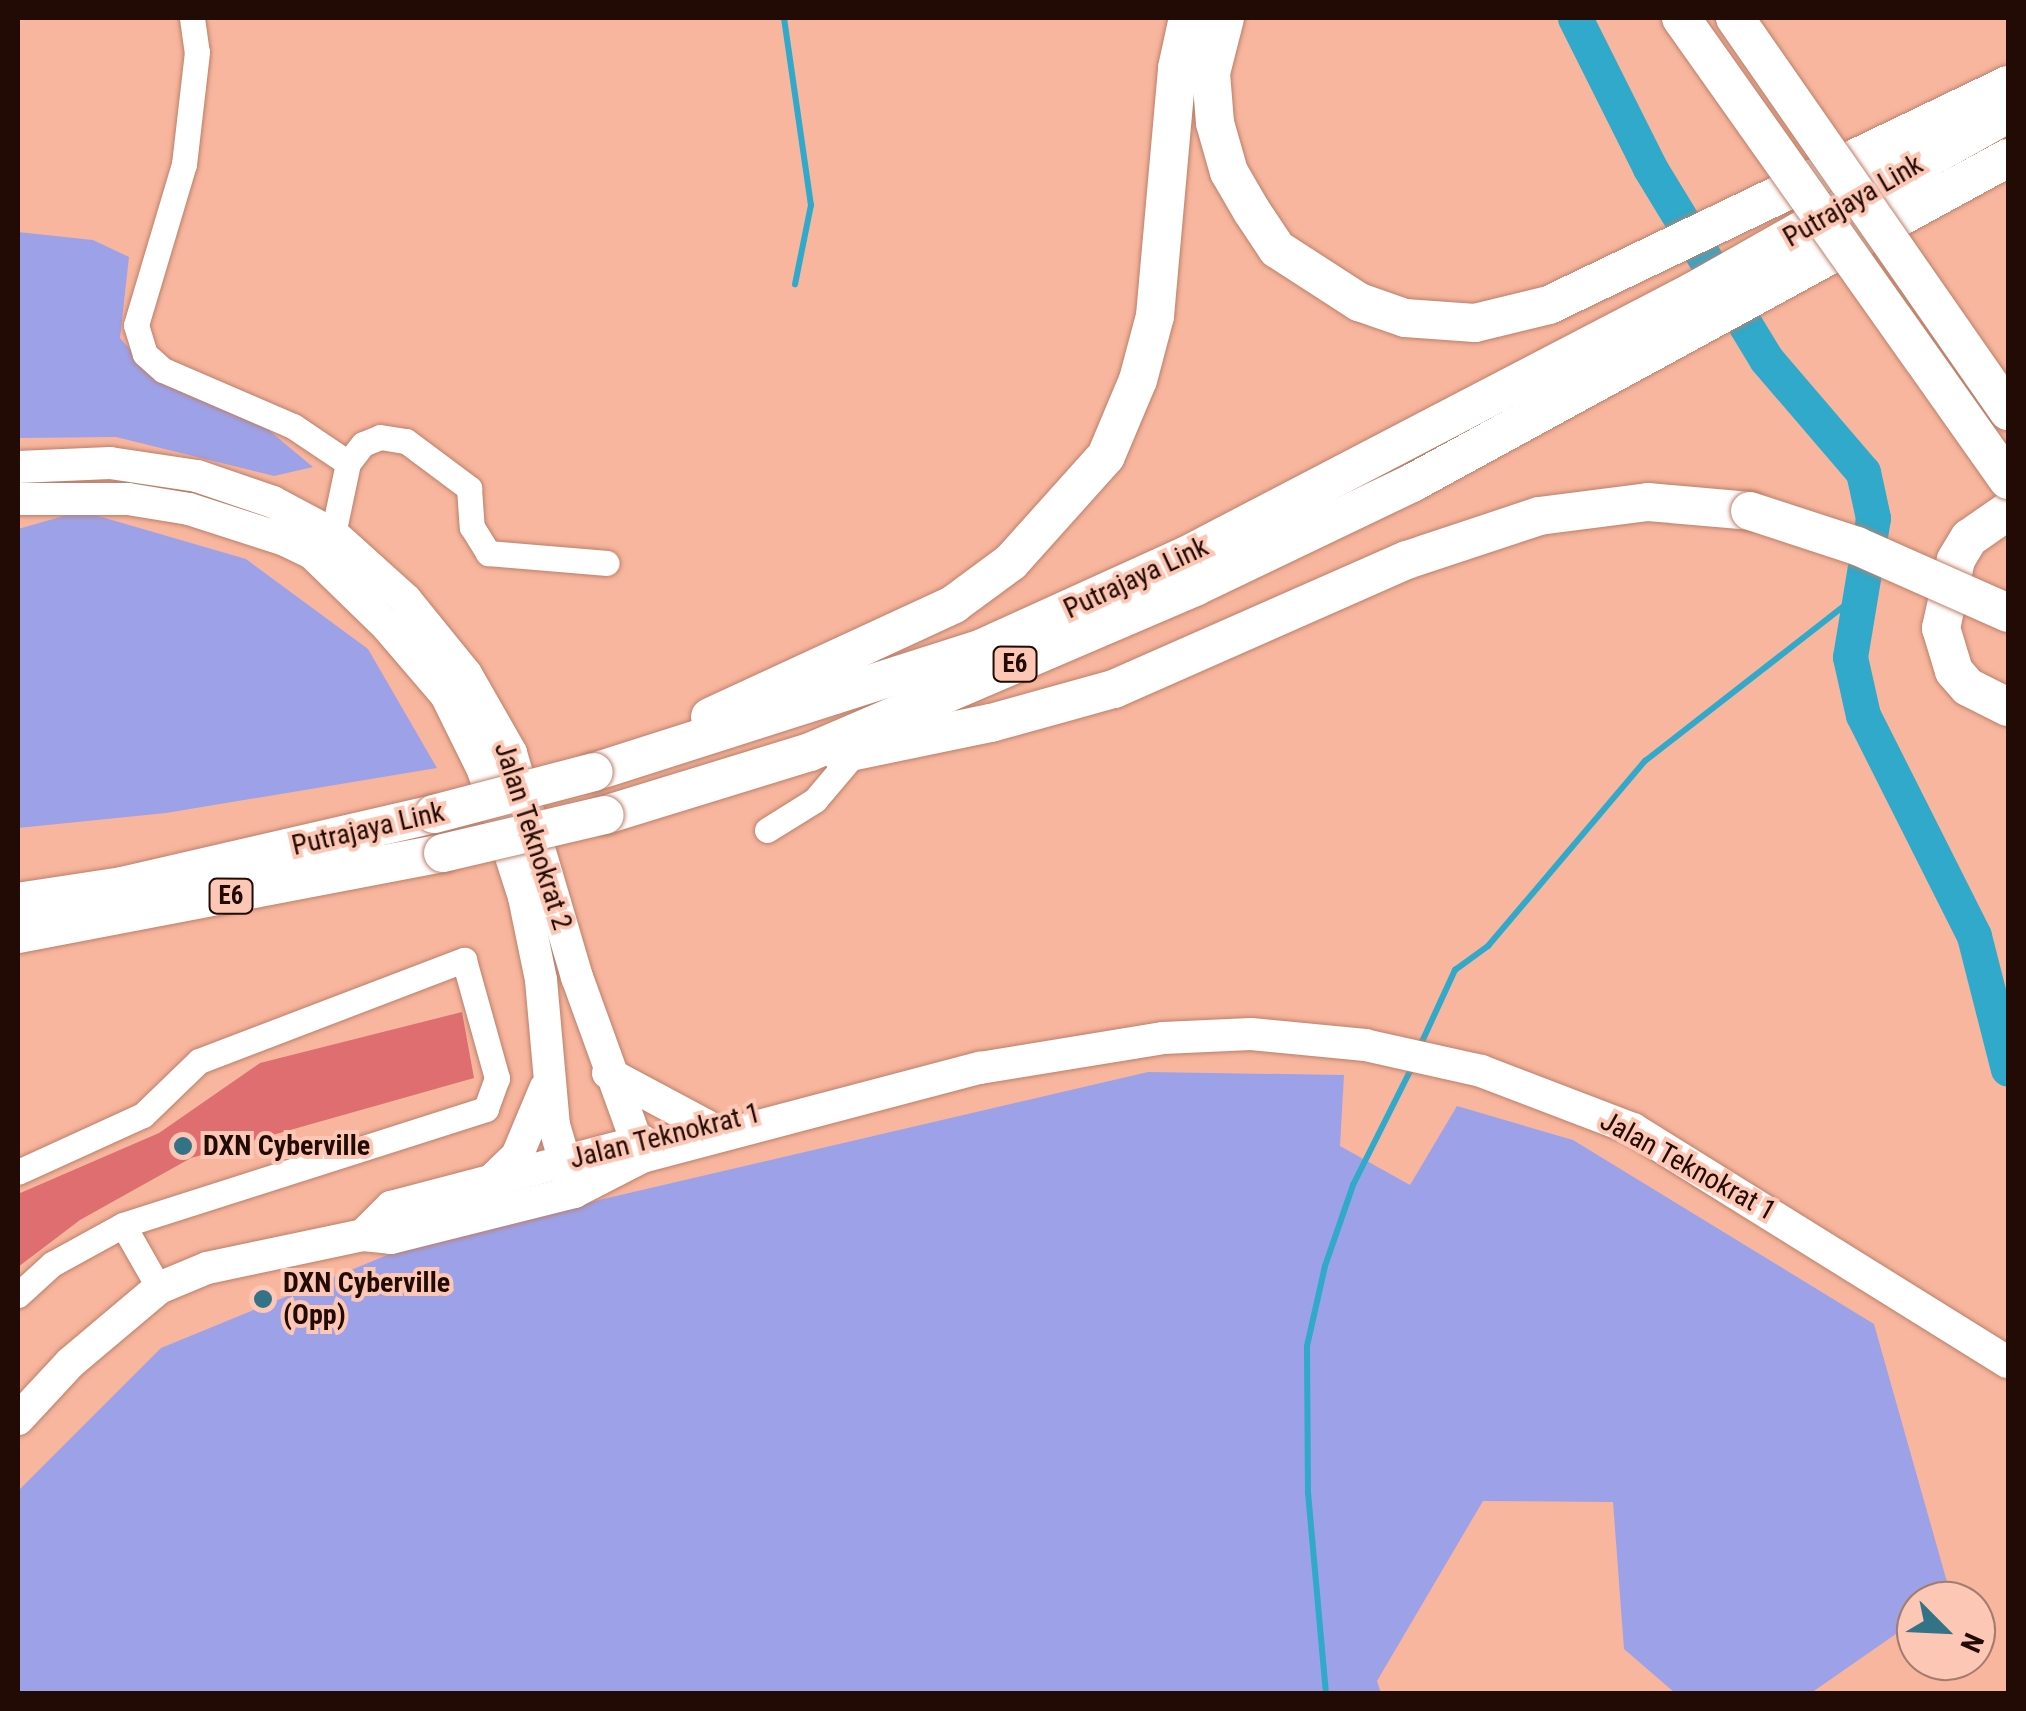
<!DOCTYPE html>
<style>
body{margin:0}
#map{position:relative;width:2026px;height:1711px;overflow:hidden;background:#f8b69e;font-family:"Roboto Condensed",sans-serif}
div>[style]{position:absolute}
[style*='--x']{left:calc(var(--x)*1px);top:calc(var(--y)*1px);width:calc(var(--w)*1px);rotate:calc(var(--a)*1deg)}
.green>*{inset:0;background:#9da2e8}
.stream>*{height:6px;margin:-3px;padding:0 3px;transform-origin:3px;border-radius:3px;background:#30a9ca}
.river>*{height:35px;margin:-17.5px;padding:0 17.5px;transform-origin:17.5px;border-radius:17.5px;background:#30a9ca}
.building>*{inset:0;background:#de6e6f}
.roads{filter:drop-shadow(0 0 2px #bc7f69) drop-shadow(0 0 2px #bc7f69)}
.minor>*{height:25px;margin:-12.5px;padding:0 12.5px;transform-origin:12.5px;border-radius:12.5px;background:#fff}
.major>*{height:32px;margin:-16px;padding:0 16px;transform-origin:16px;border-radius:16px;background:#fff}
.highway>*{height:38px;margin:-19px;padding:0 19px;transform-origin:19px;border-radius:19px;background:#fff}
.bridges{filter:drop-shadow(0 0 2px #bc7f69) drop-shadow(0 0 2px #bc7f69)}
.highway-bridge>*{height:38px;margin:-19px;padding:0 19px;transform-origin:19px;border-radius:19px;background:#fff}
.dots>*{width:28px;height:28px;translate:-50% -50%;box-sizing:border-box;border:5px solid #fcc7b4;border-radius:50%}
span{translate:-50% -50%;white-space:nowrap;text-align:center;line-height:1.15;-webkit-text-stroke:8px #fcc7b4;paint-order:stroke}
.shield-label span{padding:2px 8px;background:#fcc7b4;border:2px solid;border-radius:8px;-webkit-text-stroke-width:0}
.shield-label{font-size:25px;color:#210b04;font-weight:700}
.street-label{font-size:28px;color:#210b04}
.poi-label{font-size:28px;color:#210b04;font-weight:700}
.left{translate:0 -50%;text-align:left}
.frame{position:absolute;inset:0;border:20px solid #210b04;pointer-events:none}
.north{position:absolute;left:1896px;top:1581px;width:100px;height:100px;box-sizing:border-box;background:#fcc7b4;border:2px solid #a47c6e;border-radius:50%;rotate:114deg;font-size:28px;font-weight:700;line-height:40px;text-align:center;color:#210b04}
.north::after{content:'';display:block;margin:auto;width:35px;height:45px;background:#337387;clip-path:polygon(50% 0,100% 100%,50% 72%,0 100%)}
</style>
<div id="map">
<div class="green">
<div style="clip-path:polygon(18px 232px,93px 240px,129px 257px,120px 338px,151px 373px,265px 427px,313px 467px,274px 476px,116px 437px,18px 438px)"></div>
<div style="clip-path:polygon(81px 511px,246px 559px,368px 649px,437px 768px,166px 813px,18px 828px,18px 529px)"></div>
<div style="clip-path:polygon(1148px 1072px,1344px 1075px,1340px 1146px,1410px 1185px,1457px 1106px,1573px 1140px,1874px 1324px,1951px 1596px,1916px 1601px,1916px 1620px,1811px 1693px,1675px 1693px,1624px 1649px,1613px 1502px,1483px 1501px,1377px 1681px,1381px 1693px,18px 1694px,18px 1491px,161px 1348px,419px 1242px)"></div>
</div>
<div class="stream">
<div style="--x:784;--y:18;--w:189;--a:81.8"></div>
<div style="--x:811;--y:205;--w:81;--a:101.4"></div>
<div style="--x:1420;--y:1046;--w:84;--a:-65.3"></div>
<div style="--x:1455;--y:970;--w:41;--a:-36"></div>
<div style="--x:1488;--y:946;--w:243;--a:-49.7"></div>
<div style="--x:1645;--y:761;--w:267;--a:-37.9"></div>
<div style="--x:1326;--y:1694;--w:202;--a:-95.1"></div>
<div style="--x:1308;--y:1493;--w:147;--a:-90.4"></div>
<div style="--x:1307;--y:1346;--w:82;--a:-77.3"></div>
<div style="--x:1325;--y:1266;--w:86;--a:-70.9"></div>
<div style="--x:1353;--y:1185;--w:132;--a:-63.4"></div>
</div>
<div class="river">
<div style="--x:1575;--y:18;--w:168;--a:63.4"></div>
<div style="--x:1650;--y:168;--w:223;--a:58.7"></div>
<div style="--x:1766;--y:359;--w:149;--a:49.4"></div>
<div style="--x:1863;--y:472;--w:47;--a:77.7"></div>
<div style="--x:1873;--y:518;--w:141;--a:99.4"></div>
<div style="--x:1850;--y:657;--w:59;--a:77.4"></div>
<div style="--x:1863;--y:715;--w:247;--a:63.3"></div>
<div style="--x:1974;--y:936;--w:137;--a:75.7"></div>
</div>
<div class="building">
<div style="clip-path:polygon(462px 1012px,474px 1078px,191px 1158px,80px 1220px,18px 1267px,18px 1194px,159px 1133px,260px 1063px)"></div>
</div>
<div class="roads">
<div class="minor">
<div style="--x:192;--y:18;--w:34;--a:82"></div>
<div style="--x:197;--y:52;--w:113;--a:96.6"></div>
<div style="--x:184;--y:164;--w:168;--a:106.6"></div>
<div style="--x:136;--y:325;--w:30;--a:73"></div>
<div style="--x:145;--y:354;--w:24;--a:42"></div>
<div style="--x:163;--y:370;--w:142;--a:23.3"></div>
<div style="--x:293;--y:426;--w:66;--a:33.9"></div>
<div style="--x:348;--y:463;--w:73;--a:101.9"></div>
<div style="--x:348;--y:463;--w:24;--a:-52"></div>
<div style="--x:363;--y:444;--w:18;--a:-22"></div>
<div style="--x:380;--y:437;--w:26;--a:9"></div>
<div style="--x:406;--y:441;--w:79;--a:36.7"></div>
<div style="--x:469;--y:488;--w:39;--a:86"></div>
<div style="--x:472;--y:527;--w:31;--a:58"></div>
<div style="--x:488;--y:553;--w:119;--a:4.8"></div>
<div style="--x:767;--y:830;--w:57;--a:-32"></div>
<div style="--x:815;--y:800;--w:59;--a:-49.8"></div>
<div style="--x:18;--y:1172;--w:137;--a:-24.5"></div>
<div style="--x:143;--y:1115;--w:78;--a:-44"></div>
<div style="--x:199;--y:1061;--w:284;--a:-20.9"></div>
<div style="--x:464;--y:960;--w:123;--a:74.4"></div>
<div style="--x:497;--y:1078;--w:33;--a:110"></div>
<div style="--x:486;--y:1109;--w:381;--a:162.3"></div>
<div style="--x:123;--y:1225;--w:81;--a:151.2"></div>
<div style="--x:52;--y:1264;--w:46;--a:137.6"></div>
<div style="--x:123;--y:1225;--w:73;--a:60.3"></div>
</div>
<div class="major">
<div style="--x:18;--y:467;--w:92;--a:-2.5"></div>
<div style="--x:110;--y:463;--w:88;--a:8.5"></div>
<div style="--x:197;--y:476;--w:80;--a:18.9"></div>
<div style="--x:273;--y:502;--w:68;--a:28.1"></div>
<div style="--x:333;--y:534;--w:98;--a:42.1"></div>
<div style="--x:406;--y:600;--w:95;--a:51"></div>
<div style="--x:466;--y:674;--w:91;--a:60.3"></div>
<div style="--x:511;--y:753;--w:234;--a:73.6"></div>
<div style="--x:577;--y:977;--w:191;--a:70.1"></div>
<div style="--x:18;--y:499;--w:110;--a:0"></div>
<div style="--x:128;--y:499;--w:62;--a:9.3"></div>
<div style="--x:189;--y:509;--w:101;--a:17.9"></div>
<div style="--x:285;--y:540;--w:30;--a:26"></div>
<div style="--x:312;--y:553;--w:105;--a:44.2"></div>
<div style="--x:387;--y:626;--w:91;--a:49.5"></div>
<div style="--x:446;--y:695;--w:84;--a:63.7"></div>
<div style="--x:483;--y:770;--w:133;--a:72.1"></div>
<div style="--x:524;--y:897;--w:85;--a:78.4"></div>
<div style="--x:541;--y:980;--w:146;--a:84.9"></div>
<div style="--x:554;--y:1125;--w:70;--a:73.4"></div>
<div style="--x:608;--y:1073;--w:112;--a:28.2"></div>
<div style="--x:493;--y:1179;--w:33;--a:-44"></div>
<div style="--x:517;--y:1156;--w:73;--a:-67.3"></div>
<div style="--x:363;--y:1235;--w:40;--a:-45"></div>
<div style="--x:391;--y:1207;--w:260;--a:-14.7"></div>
<div style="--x:18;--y:1419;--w:76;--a:-47.1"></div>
<div style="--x:70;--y:1363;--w:116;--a:-40.1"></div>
<div style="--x:159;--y:1288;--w:52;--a:-22.6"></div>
<div style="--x:207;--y:1268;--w:159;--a:-11.9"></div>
<div style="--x:363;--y:1235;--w:28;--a:6"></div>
<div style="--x:391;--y:1238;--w:189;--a:-14.1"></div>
<div style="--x:574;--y:1192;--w:76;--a:-27.2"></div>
<div style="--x:642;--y:1157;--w:350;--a:-14.8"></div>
<div style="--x:980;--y:1068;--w:185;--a:-9.3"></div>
<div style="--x:1163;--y:1038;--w:88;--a:-2.6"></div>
<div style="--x:1251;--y:1034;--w:115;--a:5.5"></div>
<div style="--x:1365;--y:1045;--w:119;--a:12.6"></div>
<div style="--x:1481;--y:1071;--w:163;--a:20.9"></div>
<div style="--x:1633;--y:1129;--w:441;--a:31.9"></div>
</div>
<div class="highway">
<div style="--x:1225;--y:18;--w:57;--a:104.3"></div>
<div style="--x:1211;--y:73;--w:50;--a:85.4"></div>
<div style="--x:1215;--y:123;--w:51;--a:74.1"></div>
<div style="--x:1229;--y:172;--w:44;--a:59.9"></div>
<div style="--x:1251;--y:210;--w:47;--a:56.3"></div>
<div style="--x:1277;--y:249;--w:98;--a:32.9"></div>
<div style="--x:1359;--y:302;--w:49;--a:19.2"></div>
<div style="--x:1405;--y:318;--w:70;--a:4.1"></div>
<div style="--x:1475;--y:323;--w:76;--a:-13.7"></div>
<div style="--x:1549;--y:305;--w:509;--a:-25.61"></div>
<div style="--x:2008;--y:511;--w:47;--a:145.3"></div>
<div style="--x:1969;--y:538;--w:26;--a:121"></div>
<div style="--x:1956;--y:560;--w:70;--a:102.4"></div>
<div style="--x:1941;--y:628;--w:45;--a:73.2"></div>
<div style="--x:1954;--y:671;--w:21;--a:49"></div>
<div style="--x:1968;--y:687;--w:45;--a:26.6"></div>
<div style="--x:710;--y:717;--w:269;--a:-24.8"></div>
<div style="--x:954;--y:604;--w:71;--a:-36.4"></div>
<div style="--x:1011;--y:562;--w:142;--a:-48.1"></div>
<div style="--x:1106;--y:456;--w:82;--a:-67.2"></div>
<div style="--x:1138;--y:380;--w:66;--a:-75.1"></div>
<div style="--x:1155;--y:316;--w:249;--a:-84.9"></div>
<div style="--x:1177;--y:68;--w:51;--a:-77.6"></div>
<div style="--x:841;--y:754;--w:153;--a:-11.7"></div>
<div style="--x:991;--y:723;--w:128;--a:-15.5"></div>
<div style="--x:1114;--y:689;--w:320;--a:-23.8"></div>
<div style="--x:1407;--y:560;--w:139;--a:-18.4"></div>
<div style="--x:1539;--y:516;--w:110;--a:-7.3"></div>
<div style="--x:1648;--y:502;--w:102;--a:5"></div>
<div style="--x:594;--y:772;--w:407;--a:-17.7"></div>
<div style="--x:982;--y:648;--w:225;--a:-24.4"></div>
<div style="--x:1187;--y:555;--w:572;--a:-27.51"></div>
<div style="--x:1694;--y:291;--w:361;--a:-29.5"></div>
<div style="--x:605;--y:815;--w:214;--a:-17.1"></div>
<div style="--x:810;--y:752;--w:419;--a:-23.2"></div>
<div style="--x:1195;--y:587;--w:241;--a:-25.6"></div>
<div style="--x:1412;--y:483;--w:679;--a:-28.6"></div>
<div style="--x:18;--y:902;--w:105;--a:-8.7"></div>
<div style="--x:122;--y:886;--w:320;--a:-13"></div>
<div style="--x:18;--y:934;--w:433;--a:-10.8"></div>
</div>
</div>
<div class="bridges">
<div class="highway-bridge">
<div style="--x:1681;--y:18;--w:566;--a:54.71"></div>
<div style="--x:1735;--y:18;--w:479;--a:55.2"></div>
<div style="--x:1750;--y:511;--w:113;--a:18.1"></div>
<div style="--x:1857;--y:546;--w:165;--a:23.9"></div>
<div style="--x:434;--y:814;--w:165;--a:-14.7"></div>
<div style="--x:443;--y:853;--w:166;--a:-13.2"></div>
</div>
</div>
<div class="dots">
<div style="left:183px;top:1146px;background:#337387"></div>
<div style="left:263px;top:1299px;background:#337387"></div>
</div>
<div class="shield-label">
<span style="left:1015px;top:664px">E6</span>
<span style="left:231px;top:896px">E6</span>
</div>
<div class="street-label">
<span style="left:1853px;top:201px;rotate:-30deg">Putrajaya Link</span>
<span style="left:1136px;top:578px;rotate:-25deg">Putrajaya Link</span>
<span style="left:368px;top:829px;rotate:-13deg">Putrajaya Link</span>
<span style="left:533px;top:836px;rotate:72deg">Jalan Teknokrat 2</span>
<span style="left:665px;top:1136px;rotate:-14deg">Jalan Teknokrat 1</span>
<span style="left:1688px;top:1166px;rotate:29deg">Jalan Teknokrat 1</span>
</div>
<div class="poi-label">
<span class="left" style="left:203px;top:1146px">DXN Cyberville</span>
<span class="left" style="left:283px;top:1299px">DXN Cyberville<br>(Opp)</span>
</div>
<div class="frame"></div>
<div class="north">N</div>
</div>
